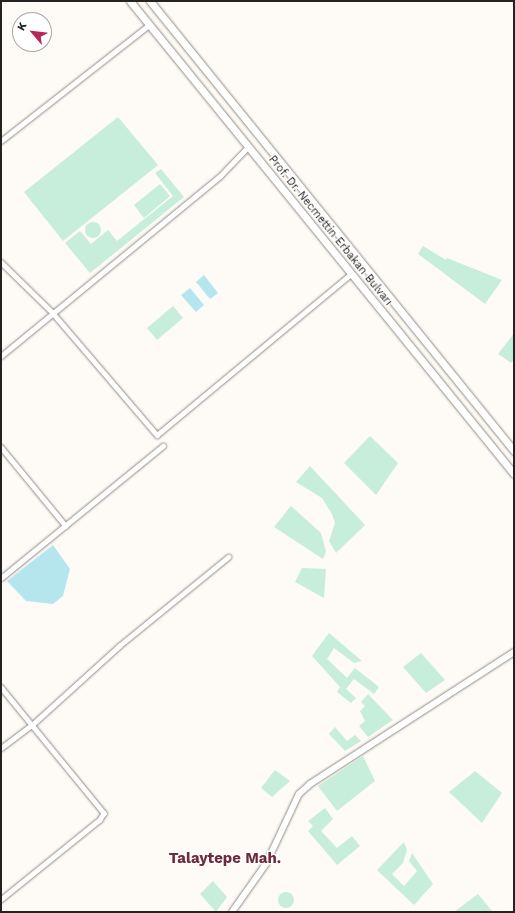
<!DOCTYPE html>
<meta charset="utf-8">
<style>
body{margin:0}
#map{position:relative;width:515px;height:913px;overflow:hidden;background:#fefaf6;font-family:"Work Sans",sans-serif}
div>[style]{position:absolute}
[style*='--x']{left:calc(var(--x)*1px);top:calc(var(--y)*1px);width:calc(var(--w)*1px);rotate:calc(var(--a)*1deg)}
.green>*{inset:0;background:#c7eedb}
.round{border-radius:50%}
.water>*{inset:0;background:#b5e6ee}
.roads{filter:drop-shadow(0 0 1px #908b87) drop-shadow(0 0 1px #908b87)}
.street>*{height:4.5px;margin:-2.25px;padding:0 2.25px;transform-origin:2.25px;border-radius:2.25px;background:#fff}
.secondary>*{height:6px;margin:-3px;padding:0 3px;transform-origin:3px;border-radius:3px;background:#fff}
.primary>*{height:7px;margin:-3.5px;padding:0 3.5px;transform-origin:3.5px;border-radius:3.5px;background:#fff}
span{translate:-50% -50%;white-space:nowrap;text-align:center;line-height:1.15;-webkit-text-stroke:3px #fff;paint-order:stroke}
.street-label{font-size:11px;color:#242321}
.district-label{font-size:15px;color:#6f2a3c;font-weight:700}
.frame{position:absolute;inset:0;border:2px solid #242321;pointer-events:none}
.north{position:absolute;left:12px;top:12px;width:40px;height:40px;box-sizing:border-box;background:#fff;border:1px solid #a7a7a6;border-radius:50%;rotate:298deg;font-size:11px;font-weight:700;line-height:16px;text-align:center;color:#242321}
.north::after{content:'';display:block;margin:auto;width:14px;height:18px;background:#b62758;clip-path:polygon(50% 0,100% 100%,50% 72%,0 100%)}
</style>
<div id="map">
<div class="green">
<div style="clip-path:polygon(118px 117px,158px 165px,63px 241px,24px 192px)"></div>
<div style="clip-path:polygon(161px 169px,184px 197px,90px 273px,65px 243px,80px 231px,91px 244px,108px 230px,117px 241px,173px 196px,155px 173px)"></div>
<div style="clip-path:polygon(160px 184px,170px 196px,144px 218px,134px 205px)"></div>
<div class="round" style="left:85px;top:222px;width:16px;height:16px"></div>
<div style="clip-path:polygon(423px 246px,446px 260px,447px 258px,502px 280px,485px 304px,418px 254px)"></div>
<div style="clip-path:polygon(173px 306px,183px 318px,157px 340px,147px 328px)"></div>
<div style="clip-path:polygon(514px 333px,514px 360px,511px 363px,498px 354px)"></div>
<div style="clip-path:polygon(370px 436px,398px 463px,376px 495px,344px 463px)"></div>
<div style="clip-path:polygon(310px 466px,365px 525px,336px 553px,329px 541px,335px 523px,332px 514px,322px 498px,296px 482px)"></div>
<div style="clip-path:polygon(291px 506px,321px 533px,326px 552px,323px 559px,274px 527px)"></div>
<div style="clip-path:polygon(302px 568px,326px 569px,324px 598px,295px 582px)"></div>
<div style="clip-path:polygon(329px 633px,362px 661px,354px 663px,334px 648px,327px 659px,347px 678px,355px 668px,379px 687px,374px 694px,354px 679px,346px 689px,356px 698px,351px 703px,337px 692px,340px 687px,312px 656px)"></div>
<div style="clip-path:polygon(421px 653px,445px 680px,426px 693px,403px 667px)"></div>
<div style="clip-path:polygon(368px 694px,393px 720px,368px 737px,359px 726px,365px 721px,360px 711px,365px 706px,361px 702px)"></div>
<div style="clip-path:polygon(335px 727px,347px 741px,355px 735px,361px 741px,345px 751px,329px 734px)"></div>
<div style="clip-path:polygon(363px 756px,375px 781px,337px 811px,318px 786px)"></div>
<div style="clip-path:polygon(275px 770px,290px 781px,272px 797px,261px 788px)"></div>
<div style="clip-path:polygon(475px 771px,502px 793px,482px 823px,449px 792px)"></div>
<div style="clip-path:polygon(325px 808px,333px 819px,321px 831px,337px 848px,352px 836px,360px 846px,337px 865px,308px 831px,313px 826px,308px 821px)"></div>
<div style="clip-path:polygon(404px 842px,407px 850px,403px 863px,392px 874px,404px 886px,417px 871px,409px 861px,412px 853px,433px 884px,414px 905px,377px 870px)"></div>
<div style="clip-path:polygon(213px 881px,227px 897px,216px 912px,200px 894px)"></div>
<div class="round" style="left:278px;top:892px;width:16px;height:16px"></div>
<div style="clip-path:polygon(478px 894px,493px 912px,454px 912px)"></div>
</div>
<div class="water">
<div style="clip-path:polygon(204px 275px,218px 293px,210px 299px,196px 282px)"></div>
<div style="clip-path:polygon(190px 288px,204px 305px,196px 312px,181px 295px)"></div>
<div style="clip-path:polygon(53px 545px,70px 569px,63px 596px,53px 604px,26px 601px,7px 581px)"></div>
</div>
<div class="roads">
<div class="street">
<div style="--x:1;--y:141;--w:188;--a:-38.1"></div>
<div style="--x:1;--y:262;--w:71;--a:44.4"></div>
<div style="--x:52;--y:312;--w:162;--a:49.5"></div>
<div style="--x:157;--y:435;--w:252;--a:-39.7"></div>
<div style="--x:1;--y:356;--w:283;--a:-39.4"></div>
<div style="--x:220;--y:176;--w:40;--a:-46"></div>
<div style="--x:1;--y:447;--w:102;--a:50.6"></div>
<div style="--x:1;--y:578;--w:209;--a:-39.2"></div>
<div style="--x:1;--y:687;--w:49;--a:50.8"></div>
<div style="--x:32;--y:725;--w:118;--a:-42.2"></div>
<div style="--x:119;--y:646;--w:141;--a:-39.2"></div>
<div style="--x:1;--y:748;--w:39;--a:-37"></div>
<div style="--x:32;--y:725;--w:114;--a:50.7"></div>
<div style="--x:104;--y:813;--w:8;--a:120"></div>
<div style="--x:100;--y:820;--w:127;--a:141.1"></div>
</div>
<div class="secondary">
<div style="--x:232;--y:912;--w:59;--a:-54.7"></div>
<div style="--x:266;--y:864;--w:77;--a:-64.8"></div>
<div style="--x:299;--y:794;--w:15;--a:-42"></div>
<div style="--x:310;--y:784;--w:243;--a:-32.9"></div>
</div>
<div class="primary">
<div style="--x:130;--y:1;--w:609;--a:50.93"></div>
<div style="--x:150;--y:1;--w:579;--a:51.03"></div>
</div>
</div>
<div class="street-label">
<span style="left:330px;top:231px;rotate:51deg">Prof. Dr. Necmettin Erbakan Bulvarı</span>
</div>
<div class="district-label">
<span style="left:225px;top:859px">Talaytepe Mah.</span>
</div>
<div class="frame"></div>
<div class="north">K</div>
</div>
